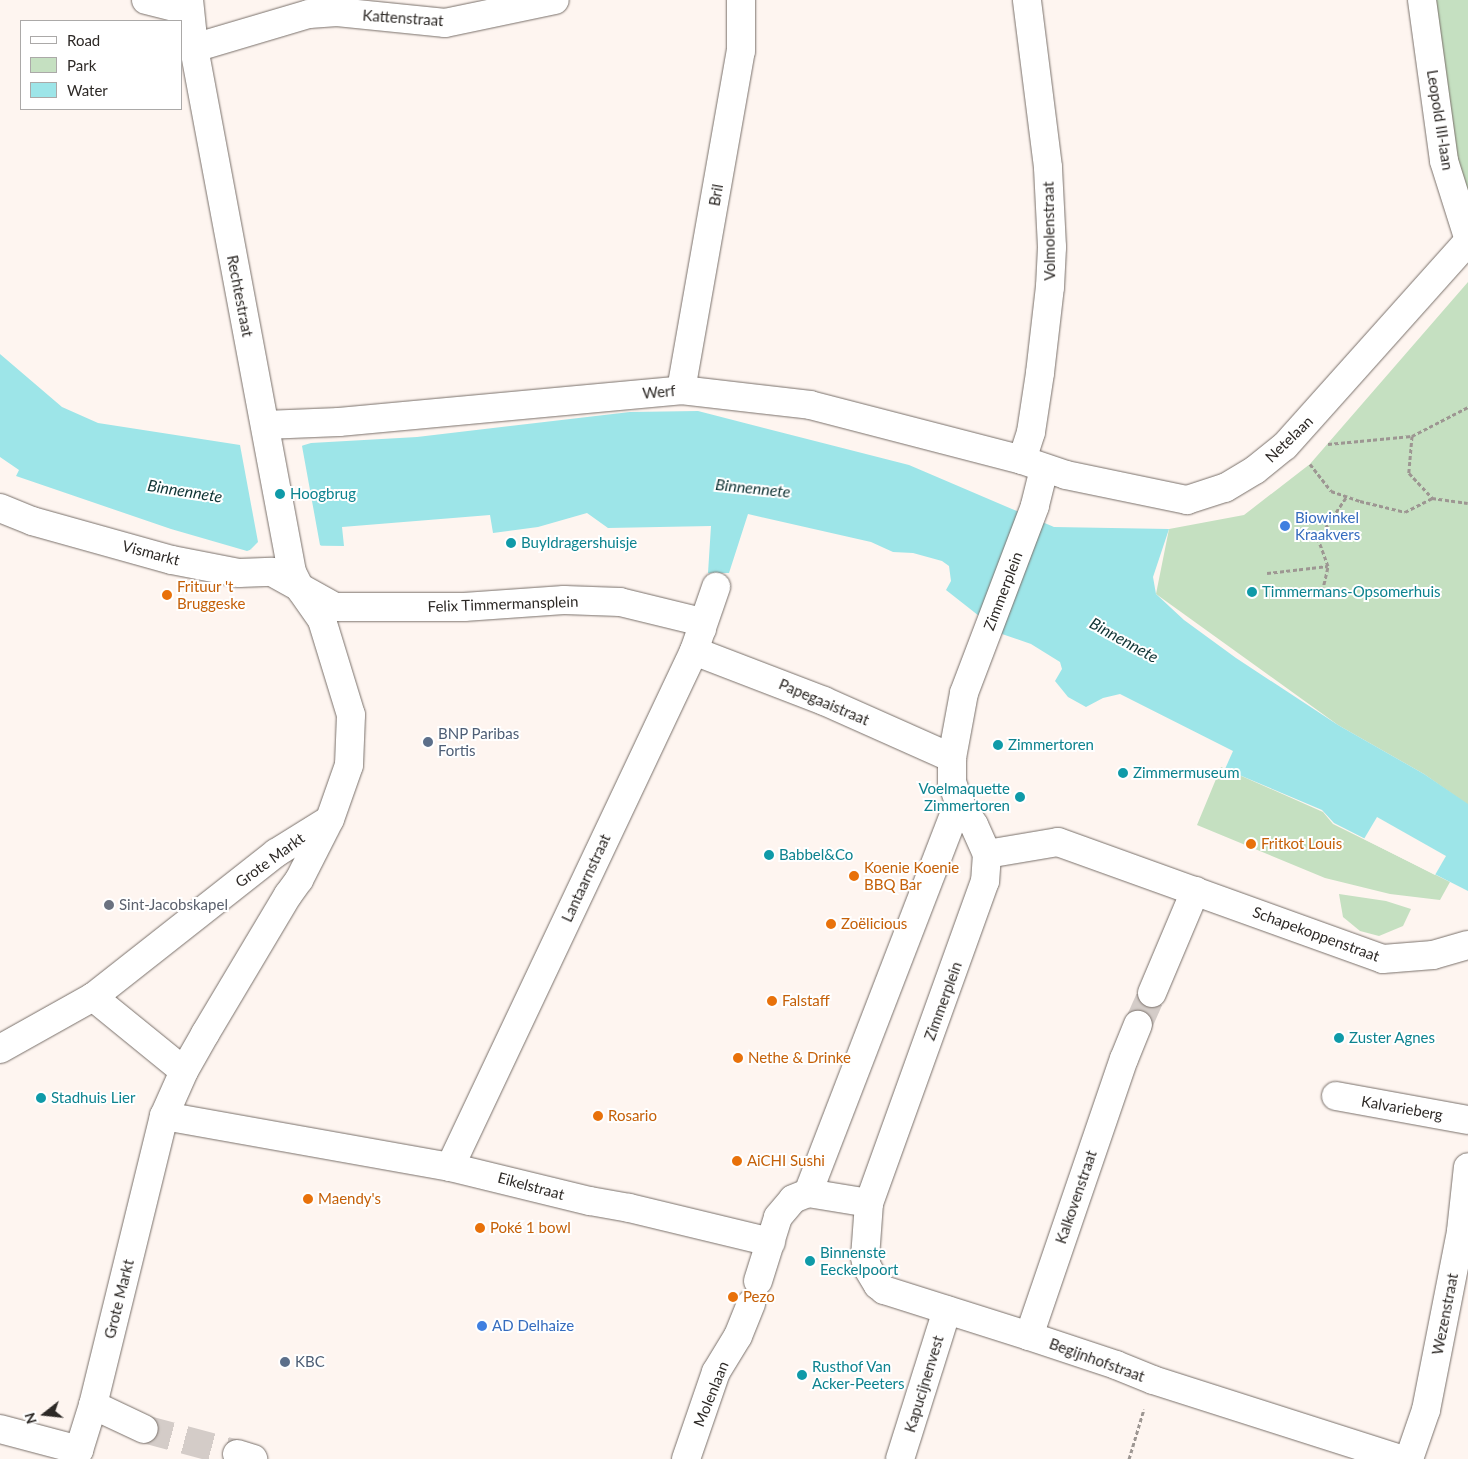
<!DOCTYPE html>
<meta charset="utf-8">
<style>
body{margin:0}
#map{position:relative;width:1468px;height:1459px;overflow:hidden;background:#fef5f0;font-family:Lato,sans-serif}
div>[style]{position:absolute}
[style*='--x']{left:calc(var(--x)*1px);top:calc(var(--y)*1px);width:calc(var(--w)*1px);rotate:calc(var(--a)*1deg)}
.green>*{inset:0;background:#c5e0c1}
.water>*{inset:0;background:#9de5e8}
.pier>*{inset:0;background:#fef5f0}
.minor-tunnel>*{height:28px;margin-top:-14px;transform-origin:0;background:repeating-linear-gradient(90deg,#d4ccc8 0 28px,transparent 0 42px)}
.path>*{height:3px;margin-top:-1.5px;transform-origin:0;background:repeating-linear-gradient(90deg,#9d9692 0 4px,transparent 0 6.5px)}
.roads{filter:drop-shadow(0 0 1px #79706a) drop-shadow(0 0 1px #79706a)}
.minor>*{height:28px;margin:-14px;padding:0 14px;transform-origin:14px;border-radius:14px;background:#fff}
.dots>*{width:14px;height:14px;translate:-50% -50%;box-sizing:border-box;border:2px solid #fff;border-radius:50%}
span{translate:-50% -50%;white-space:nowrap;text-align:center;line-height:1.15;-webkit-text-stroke:4px #fff;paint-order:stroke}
.street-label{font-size:15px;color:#2d2926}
.culture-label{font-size:15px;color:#0d838f}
.left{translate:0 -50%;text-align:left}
.right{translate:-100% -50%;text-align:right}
.shop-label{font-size:15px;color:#366cbe}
.food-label{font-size:15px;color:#c56008}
.service-label{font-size:15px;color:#4e5e75}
.worship-label{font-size:15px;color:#5b616d}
.water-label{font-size:16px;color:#103435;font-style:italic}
.legend{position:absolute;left:20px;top:20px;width:162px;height:90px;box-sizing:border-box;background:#fff;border:1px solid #aba9a8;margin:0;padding:6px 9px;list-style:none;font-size:15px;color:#2d2926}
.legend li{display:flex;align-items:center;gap:10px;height:25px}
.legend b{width:25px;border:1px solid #aba9a8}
.north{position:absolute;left:20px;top:1389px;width:50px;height:50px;-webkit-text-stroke:4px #fff;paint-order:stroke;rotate:254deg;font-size:14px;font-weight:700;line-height:20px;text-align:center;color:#2d2926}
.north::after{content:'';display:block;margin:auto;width:18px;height:22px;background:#2d2926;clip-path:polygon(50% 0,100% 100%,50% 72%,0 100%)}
</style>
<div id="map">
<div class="green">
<div style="clip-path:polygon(1431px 0,1468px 0,1468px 234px)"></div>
<div style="clip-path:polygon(1468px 282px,1468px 805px,1424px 774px,1338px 725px,1156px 594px,1169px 529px,1244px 515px,1310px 464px)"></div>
<div style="clip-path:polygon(1221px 767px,1323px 812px,1333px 824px,1450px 882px,1440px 900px,1390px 894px,1325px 878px,1197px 825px)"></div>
<div style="clip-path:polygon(1339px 894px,1386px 901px,1411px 909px,1403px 926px,1379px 936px,1360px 931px,1343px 917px)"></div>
</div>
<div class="water">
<div style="clip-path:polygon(0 354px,62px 407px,98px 423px,240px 445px,301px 446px,311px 443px,417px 437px,630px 412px,698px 411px,909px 465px,1054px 527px,1169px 529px,1153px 577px,1156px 594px,1184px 620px,1236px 658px,1338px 725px,1424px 774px,1468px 804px,1468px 891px,1334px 823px,1322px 810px,1225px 769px,1233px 751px,1120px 694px,1103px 698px,1086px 707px,1068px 697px,1055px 681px,1062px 669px,1060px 662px,1031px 644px,1002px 634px,946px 590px,951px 581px,949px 566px,942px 561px,913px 553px,893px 552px,871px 542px,748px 514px,729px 573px,708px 573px,711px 526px,608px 528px,587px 513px,538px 527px,493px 533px,490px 515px,342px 527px,344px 546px,264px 545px,247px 551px,171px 529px,16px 476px,19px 470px,0 457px)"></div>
</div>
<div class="pier">
<div style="clip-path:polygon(304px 442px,302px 446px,320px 545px,323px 547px,265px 547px,250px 550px,258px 542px,240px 445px)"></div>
<div style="clip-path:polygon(1377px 817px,1446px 856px,1435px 875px,1364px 839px)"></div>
</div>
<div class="minor-tunnel">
<div style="--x:1138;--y:1025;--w:35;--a:-66"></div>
<div style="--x:144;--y:1429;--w:96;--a:15"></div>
</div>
<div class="path">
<div style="--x:1412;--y:436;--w:63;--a:-27.4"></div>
<div style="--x:1328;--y:444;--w:84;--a:-5.4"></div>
<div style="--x:1412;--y:436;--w:37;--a:95"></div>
<div style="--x:1409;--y:473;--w:34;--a:47"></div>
<div style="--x:1432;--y:498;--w:36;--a:8"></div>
<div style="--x:1310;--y:464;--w:34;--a:52"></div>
<div style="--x:1331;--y:491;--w:31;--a:19"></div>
<div style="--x:1360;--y:501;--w:46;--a:13.7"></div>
<div style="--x:1405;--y:512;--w:30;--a:-27"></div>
<div style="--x:1267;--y:573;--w:61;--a:-6.5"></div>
<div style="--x:1321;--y:597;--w:32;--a:-77"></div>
<div style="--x:1328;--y:566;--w:29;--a:-110"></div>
<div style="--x:1318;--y:539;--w:52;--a:-56"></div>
<div style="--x:1129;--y:1459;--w:52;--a:-73.3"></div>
</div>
<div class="roads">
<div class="minor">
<div style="--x:146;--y:0;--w:45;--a:14"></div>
<div style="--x:1422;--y:0;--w:162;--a:82.2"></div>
<div style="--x:1444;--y:161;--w:80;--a:72.5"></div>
<div style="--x:194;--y:48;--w:120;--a:-16.5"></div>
<div style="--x:309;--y:14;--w:28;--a:-4"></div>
<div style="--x:337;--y:12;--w:109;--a:5.8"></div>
<div style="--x:445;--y:23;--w:112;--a:-11.8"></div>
<div style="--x:681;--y:390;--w:344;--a:-80"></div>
<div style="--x:741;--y:51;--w:51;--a:-90"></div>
<div style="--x:265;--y:425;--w:74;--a:-2.3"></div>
<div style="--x:339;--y:422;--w:343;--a:-5.3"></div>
<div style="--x:681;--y:390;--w:130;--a:6.6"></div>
<div style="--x:810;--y:405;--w:219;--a:14.5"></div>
<div style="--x:1022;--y:460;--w:46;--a:18.8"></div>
<div style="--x:1066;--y:475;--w:124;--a:11.7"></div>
<div style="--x:1187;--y:500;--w:40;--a:-18"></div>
<div style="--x:1225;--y:488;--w:35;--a:-31"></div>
<div style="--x:1255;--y:470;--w:38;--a:-39"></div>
<div style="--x:1285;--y:446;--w:275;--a:-48.2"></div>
<div style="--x:1022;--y:460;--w:29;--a:-72"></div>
<div style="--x:1031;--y:432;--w:60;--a:-81.3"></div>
<div style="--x:1040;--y:373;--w:87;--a:-83.4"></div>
<div style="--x:1050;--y:287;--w:40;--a:-87.1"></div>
<div style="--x:1052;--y:247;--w:80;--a:-92.9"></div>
<div style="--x:1048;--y:167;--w:168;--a:-97.2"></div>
<div style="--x:1044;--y:469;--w:38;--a:104"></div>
<div style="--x:1035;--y:506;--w:200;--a:110.8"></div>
<div style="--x:964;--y:693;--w:66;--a:100.5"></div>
<div style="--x:952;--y:758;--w:24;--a:90"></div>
<div style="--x:952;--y:782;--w:21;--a:71"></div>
<div style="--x:959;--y:802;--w:27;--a:57"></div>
<div style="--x:974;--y:825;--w:32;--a:66"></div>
<div style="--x:987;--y:854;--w:27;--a:94"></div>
<div style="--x:985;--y:881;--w:342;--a:109.8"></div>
<div style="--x:869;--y:1203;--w:54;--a:94.2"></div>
<div style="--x:865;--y:1257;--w:10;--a:79"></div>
<div style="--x:867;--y:1267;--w:21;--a:59"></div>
<div style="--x:878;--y:1285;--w:8;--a:40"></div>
<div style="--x:884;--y:1290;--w:152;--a:17.6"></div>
<div style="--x:1029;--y:1336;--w:92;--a:18.4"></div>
<div style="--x:1116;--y:1365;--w:40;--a:22"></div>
<div style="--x:1153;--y:1380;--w:259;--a:17.7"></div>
<div style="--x:0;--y:508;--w:35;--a:22"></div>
<div style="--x:32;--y:521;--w:145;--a:15.6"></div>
<div style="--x:172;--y:560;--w:68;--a:11"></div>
<div style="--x:239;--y:573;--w:33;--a:-2"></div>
<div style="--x:272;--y:572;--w:72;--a:29.1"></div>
<div style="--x:335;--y:607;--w:129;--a:0"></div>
<div style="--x:464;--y:607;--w:100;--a:-4"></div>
<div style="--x:564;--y:600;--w:56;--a:2"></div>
<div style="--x:620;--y:602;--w:76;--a:13.7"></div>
<div style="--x:694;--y:620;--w:12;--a:48"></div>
<div style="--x:694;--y:651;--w:139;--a:21"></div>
<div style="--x:824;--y:701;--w:140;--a:24"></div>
<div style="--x:987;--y:854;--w:72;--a:-9.6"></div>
<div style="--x:1058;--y:842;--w:345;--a:19.8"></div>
<div style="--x:1383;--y:959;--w:50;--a:-4.6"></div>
<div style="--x:1433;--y:955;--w:36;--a:-16"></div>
<div style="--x:1152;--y:993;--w:111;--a:-67.1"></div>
<div style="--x:93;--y:997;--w:117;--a:39.1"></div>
<div style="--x:0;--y:1049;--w:107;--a:-29.2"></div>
<div style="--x:93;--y:997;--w:233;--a:-38.2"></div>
<div style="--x:276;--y:853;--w:62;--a:-31.9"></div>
<div style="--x:1336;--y:1096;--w:134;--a:10.3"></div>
<div style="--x:164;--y:1116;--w:291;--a:10.1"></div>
<div style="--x:450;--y:1167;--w:144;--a:13.7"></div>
<div style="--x:590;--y:1201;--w:40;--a:10"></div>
<div style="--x:629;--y:1208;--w:146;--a:13.5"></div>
<div style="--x:450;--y:1167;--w:571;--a:-64.69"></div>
<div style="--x:694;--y:651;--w:68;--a:-71"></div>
<div style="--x:808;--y:1193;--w:419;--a:-68.9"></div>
<div style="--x:758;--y:1281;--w:67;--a:-72.6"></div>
<div style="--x:778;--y:1217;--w:23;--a:-50"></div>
<div style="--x:793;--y:1199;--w:16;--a:-22"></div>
<div style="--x:808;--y:1193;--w:62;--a:9.3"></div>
<div style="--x:1029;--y:1336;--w:293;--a:-71.1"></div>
<div style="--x:1124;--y:1059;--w:37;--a:-68"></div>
<div style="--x:93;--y:1405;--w:56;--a:25.2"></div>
<div style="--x:0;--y:1429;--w:82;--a:14.9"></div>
<div style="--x:79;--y:1450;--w:47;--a:-72.7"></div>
<div style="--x:93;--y:1405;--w:298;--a:-76.2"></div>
<div style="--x:164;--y:1116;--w:49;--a:-66"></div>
<div style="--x:184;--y:1071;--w:43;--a:-60.4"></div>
<div style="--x:205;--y:1034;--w:162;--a:-59.2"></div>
<div style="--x:288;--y:895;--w:19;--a:-54"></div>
<div style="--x:299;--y:880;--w:68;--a:-63.1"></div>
<div style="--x:330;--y:819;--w:57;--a:-70.6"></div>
<div style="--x:349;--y:765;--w:50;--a:-87.7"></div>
<div style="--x:351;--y:715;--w:99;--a:-107"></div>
<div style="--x:322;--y:620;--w:37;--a:-125"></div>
<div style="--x:301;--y:590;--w:20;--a:-117"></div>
<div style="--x:292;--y:572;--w:533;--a:-100.59"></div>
<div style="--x:194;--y:48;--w:48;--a:-95.9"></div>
<div style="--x:237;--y:1454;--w:17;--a:17"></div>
<div style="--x:686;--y:1459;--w:92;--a:-71"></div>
<div style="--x:716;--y:1372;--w:42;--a:-58.6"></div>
<div style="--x:738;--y:1336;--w:35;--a:-68"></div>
<div style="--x:900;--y:1459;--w:156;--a:-72.5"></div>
<div style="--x:1409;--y:1459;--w:52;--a:-70.9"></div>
<div style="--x:1426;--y:1410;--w:182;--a:-78.9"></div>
<div style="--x:1461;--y:1231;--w:64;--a:-83.8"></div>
</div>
</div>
<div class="dots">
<div style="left:280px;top:494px;background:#0f9aa8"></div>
<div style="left:1285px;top:526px;background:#3f7fe0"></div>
<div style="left:511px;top:543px;background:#0f9aa8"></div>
<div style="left:1252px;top:592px;background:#0f9aa8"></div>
<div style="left:167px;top:595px;background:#e8710a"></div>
<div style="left:428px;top:742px;background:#5c6f8a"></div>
<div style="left:998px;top:745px;background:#0f9aa8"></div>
<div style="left:1123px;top:773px;background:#0f9aa8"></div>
<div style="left:1020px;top:797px;background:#0f9aa8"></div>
<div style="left:1251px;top:844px;background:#e8710a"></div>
<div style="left:769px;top:855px;background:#0f9aa8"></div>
<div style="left:854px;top:876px;background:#e8710a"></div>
<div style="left:109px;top:905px;background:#6b7280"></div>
<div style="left:831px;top:924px;background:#e8710a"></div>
<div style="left:772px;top:1001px;background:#e8710a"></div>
<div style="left:1339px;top:1038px;background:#0f9aa8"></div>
<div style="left:738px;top:1058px;background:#e8710a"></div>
<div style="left:41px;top:1098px;background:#0f9aa8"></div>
<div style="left:598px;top:1116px;background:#e8710a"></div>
<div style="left:737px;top:1161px;background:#e8710a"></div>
<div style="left:308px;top:1199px;background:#e8710a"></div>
<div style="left:480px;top:1228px;background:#e8710a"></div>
<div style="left:810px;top:1261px;background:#0f9aa8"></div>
<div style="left:733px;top:1297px;background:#e8710a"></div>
<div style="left:482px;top:1326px;background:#3f7fe0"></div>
<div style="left:285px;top:1362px;background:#5c6f8a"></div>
<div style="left:802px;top:1375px;background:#0f9aa8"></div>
</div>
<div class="street-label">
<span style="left:403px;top:18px;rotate:4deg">Kattenstraat</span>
<span style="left:1440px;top:120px;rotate:81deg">Leopold III-laan</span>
<span style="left:716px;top:195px;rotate:-80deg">Bril</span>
<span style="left:1049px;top:231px;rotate:-91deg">Volmolenstraat</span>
<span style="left:240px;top:296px;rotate:79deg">Rechtestraat</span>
<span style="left:659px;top:392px;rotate:-5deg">Werf</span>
<span style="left:1289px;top:439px;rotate:-44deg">Netelaan</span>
<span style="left:151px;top:553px;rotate:15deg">Vismarkt</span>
<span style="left:1003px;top:591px;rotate:-69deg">Zimmerplein</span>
<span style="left:503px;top:604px;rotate:-2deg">Felix Timmermansplein</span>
<span style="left:824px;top:702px;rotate:23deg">Papegaaistraat</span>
<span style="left:270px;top:860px;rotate:-36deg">Grote Markt</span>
<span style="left:586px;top:878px;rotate:-65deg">Lantaarnstraat</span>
<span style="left:1316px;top:934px;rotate:20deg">Schapekoppenstraat</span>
<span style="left:943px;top:1001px;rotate:-70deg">Zimmerplein</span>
<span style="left:1402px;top:1108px;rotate:10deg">Kalvarieberg</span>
<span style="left:531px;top:1186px;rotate:15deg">Eikelstraat</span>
<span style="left:1076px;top:1197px;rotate:-71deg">Kalkovenstraat</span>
<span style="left:119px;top:1299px;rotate:-76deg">Grote Markt</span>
<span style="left:1445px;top:1314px;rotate:-79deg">Wezenstraat</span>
<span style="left:1097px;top:1360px;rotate:20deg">Begijnhofstraat</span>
<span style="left:924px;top:1384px;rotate:-73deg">Kapucijnenvest</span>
<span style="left:711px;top:1394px;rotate:-68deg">Molenlaan</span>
</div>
<div class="culture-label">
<span class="left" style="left:290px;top:494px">Hoogbrug</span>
<span class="left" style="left:521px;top:543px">Buyldragershuisje</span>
<span class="left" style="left:1262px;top:592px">Timmermans-Opsomerhuis</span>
<span class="left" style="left:1008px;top:745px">Zimmertoren</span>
<span class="left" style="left:1133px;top:773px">Zimmermuseum</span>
<span class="right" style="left:1010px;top:797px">Voelmaquette<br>Zimmertoren</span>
<span class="left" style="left:779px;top:855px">Babbel&amp;Co</span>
<span class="left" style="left:1349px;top:1038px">Zuster Agnes</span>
<span class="left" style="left:51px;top:1098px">Stadhuis Lier</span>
<span class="left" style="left:820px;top:1261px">Binnenste<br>Eeckelpoort</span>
<span class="left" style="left:812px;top:1375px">Rusthof Van<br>Acker-Peeters</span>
</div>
<div class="shop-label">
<span class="left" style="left:1295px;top:526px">Biowinkel<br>Kraakvers</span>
<span class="left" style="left:492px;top:1326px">AD Delhaize</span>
</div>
<div class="food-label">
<span class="left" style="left:177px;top:595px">Frituur 't<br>Bruggeske</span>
<span class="left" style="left:1261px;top:844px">Fritkot Louis</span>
<span class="left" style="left:864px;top:876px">Koenie Koenie<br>BBQ Bar</span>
<span class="left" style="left:841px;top:924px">Zoëlicious</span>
<span class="left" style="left:782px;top:1001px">Falstaff</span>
<span class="left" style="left:748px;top:1058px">Nethe &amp; Drinke</span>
<span class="left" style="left:608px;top:1116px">Rosario</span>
<span class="left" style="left:747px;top:1161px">AiCHI Sushi</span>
<span class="left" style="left:318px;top:1199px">Maendy's</span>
<span class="left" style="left:490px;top:1228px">Poké 1 bowl</span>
<span class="left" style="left:743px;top:1297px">Pezo</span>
</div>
<div class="service-label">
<span class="left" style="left:438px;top:742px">BNP Paribas<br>Fortis</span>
<span class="left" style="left:295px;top:1362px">KBC</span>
</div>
<div class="worship-label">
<span class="left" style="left:119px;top:905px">Sint-Jacobskapel</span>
</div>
<div class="water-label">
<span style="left:753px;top:488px;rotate:6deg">Binnennete</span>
<span style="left:185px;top:491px;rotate:9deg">Binnennete</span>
<span style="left:1124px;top:640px;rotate:29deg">Binnennete</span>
</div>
<ul class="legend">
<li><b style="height:6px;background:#fff"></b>Road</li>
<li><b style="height:14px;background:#c5e0c1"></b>Park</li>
<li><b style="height:14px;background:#9de5e8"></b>Water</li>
</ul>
<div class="north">N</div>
</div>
